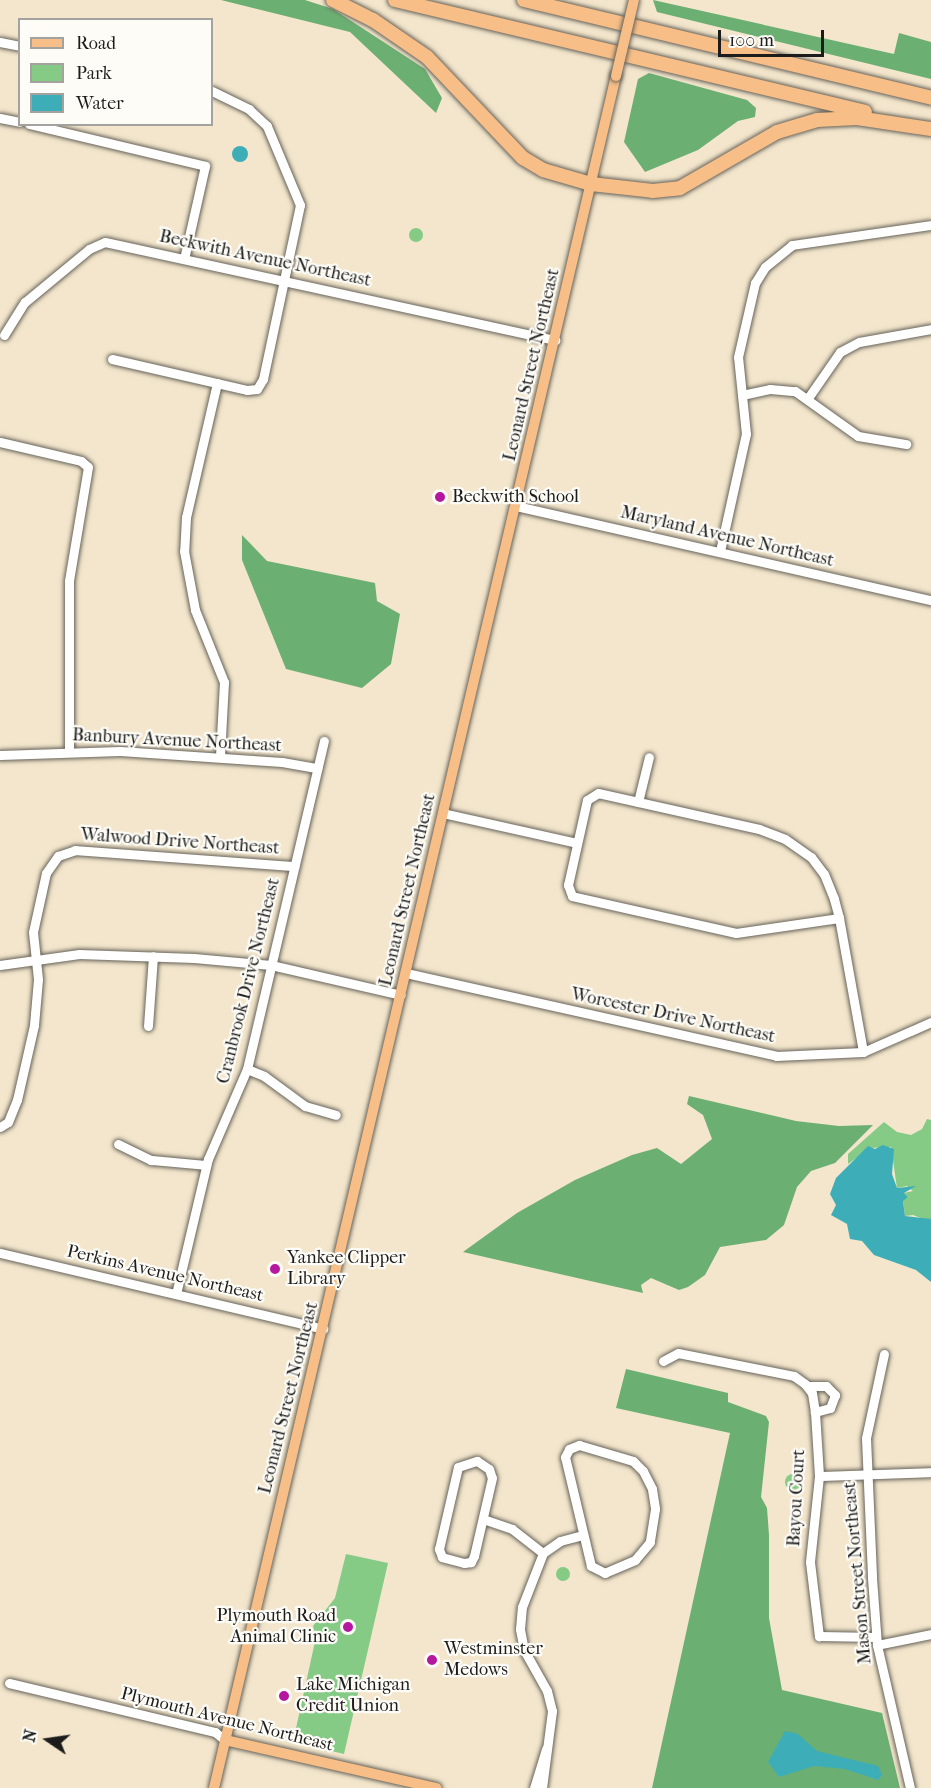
<!DOCTYPE html>
<style>
body{margin:0}
#map{position:relative;width:931px;height:1788px;overflow:hidden;background:#f3e6cc;font-family:"IM FELL French Canon",serif}
div>[style]{position:absolute}
[style*='--x']{left:calc(var(--x)*1px);top:calc(var(--y)*1px);width:calc(var(--w)*1px);rotate:calc(var(--a)*1deg)}
.green>*{inset:0;background:#85cb86}
.round{border-radius:50%}
.forest>*{inset:0;background:#6caf73}
.water>*{inset:0;background:#3daeb7}
.roads{filter:drop-shadow(0 0 2px #67635a) drop-shadow(0 0 2px #67635a)}
.minor>*{height:9px;margin:-4.5px;padding:0 4.5px;transform-origin:4.5px;border-radius:4.5px;background:#fff}
.major>*{height:10px;margin:-5px;padding:0 5px;transform-origin:5px;border-radius:5px;background:#f7be87}
.highway>*{height:14px;margin:-7px;padding:0 7px;transform-origin:7px;border-radius:7px;background:#f7be87}
.bridges{filter:drop-shadow(0 0 2px #67635a) drop-shadow(0 0 2px #67635a)}
.major-bridge>*{height:10px;margin:-5px;padding:0 5px;transform-origin:5px;border-radius:5px;background:#f7be87}
.dots>*{width:16px;height:16px;translate:-50% -50%;box-sizing:border-box;border:3px solid #fdfcf7;border-radius:50%}
span{translate:-50% -50%;white-space:nowrap;text-align:center;line-height:1.15;-webkit-text-stroke:4.5px #fdfcf7;paint-order:stroke}
.street-label{font-size:18px;color:#1c1c1c}
.poi-label{font-size:18px;color:#1c1c1c}
.left{translate:0 -50%;text-align:left}
.right{translate:-100% -50%;text-align:right}
.legend{position:absolute;left:18px;top:18px;width:195px;height:108px;box-sizing:border-box;background:#fdfcf7;border:2px solid #a3a29f;margin:0;padding:8px 10px;list-style:none;font-size:18px;color:#1c1c1c}
.legend li{display:flex;align-items:center;gap:12px;height:30px}
.legend b{width:30px;border:2px solid #a3a29f}
.north{position:absolute;left:18px;top:1710px;width:60px;height:60px;-webkit-text-stroke:4px #fdfcf7;paint-order:stroke;rotate:283deg;font-size:16px;font-weight:700;line-height:24px;text-align:center;color:#1c1c1c}
.north::after{content:'';display:block;margin:auto;width:21px;height:27px;background:#1c1c1c;clip-path:polygon(50% 0,100% 100%,50% 72%,0 100%)}
.scale{position:absolute;left:718px;top:30px;width:106px;height:27px;box-sizing:border-box;border:3px solid #1c1c1c;border-top:0;padding-left:8px;font-size:18px;line-height:21px;white-space:nowrap;color:#1c1c1c;-webkit-text-stroke:4px #fdfcf7;paint-order:stroke}
</style>
<div id="map">
<div class="green">
<div class="round" style="left:409px;top:228px;width:14px;height:14px"></div>
<div style="clip-path:polygon(927px 1119px,931px 1120px,931px 1219px,926px 1220px,913px 1215px,905px 1216px,903px 1200px,908px 1197px,904px 1193px,913px 1191px,907px 1186px,897px 1188px,891px 1147px,870px 1148px,848px 1164px,848px 1154px,884px 1122px,897px 1132px,911px 1135px,922px 1129px)"></div>
<div class="round" style="left:785px;top:1474px;width:16px;height:16px"></div>
<div style="clip-path:polygon(346px 1554px,388px 1563px,344px 1754px,293px 1742px,316px 1637px,313px 1626px,335px 1598px)"></div>
<div class="round" style="left:556px;top:1567px;width:14px;height:14px"></div>
</div>
<div class="forest">
<div style="clip-path:polygon(221px 0,305px 0,333px 9px,425px 69px,442px 98px,436px 113px,350px 32px)"></div>
<div style="clip-path:polygon(653px 0,894px 54px,899px 33px,931px 42px,931px 79px,657px 12px)"></div>
<div style="clip-path:polygon(649px 73px,747px 100px,756px 108px,755px 117px,738px 121px,698px 150px,645px 172px,624px 142px,638px 79px)"></div>
<div style="clip-path:polygon(242px 535px,267px 561px,375px 583px,377px 601px,400px 614px,391px 664px,362px 688px,286px 669px,242px 560px)"></div>
<div style="clip-path:polygon(689px 1096px,796px 1121px,839px 1126px,873px 1125px,835px 1163px,811px 1171px,797px 1187px,784px 1225px,766px 1240px,720px 1247px,705px 1275px,688px 1287px,679px 1290px,651px 1278px,641px 1285px,643px 1293px,463px 1252px,517px 1213px,575px 1180px,632px 1155px,657px 1148px,681px 1164px,712px 1139px,703px 1115px,687px 1104px)"></div>
<div style="clip-path:polygon(626px 1369px,728px 1393px,728px 1402px,766px 1416px,769px 1422px,761px 1497px,767px 1508px,769px 1535px,769px 1618px,782px 1690px,882px 1713px,900px 1788px,652px 1788px,730px 1433px,616px 1408px)"></div>
</div>
<div class="water">
<div class="round" style="left:232px;top:146px;width:16px;height:16px"></div>
<div style="clip-path:polygon(883px 1145px,894px 1149px,892px 1174px,897px 1188px,916px 1186px,904px 1193px,908px 1197px,903px 1201px,905px 1216px,931px 1219px,931px 1282px,916px 1270px,874px 1255px,862px 1241px,850px 1239px,847px 1224px,831px 1215px,836px 1205px,830px 1194px,836px 1178px,868px 1146px,875px 1149px)"></div>
<div style="clip-path:polygon(785px 1731px,798px 1734px,817px 1751px,878px 1766px,882px 1775px,878px 1780px,845px 1769px,814px 1766px,779px 1777px,768px 1762px)"></div>
</div>
<div class="roads">
<div class="minor">
<div style="--x:0;--y:42;--w:20;--a:11"></div>
<div style="--x:0;--y:118;--w:20;--a:11"></div>
<div style="--x:29;--y:124;--w:181;--a:13.4"></div>
<div style="--x:205;--y:166;--w:95;--a:102.7"></div>
<div style="--x:4;--y:335;--w:39;--a:-58"></div>
<div style="--x:25;--y:302;--w:83;--a:-39.6"></div>
<div style="--x:89;--y:249;--w:17;--a:-24"></div>
<div style="--x:105;--y:242;--w:461;--a:12.3"></div>
<div style="--x:112;--y:359;--w:139;--a:12.9"></div>
<div style="--x:247;--y:390;--w:10;--a:-6"></div>
<div style="--x:257;--y:389;--w:12;--a:-59"></div>
<div style="--x:263;--y:379;--w:178;--a:-78"></div>
<div style="--x:300;--y:205;--w:86;--a:-112.7"></div>
<div style="--x:267;--y:126;--w:25;--a:-137"></div>
<div style="--x:249;--y:109;--w:41;--a:-154.1"></div>
<div style="--x:217;--y:383;--w:138;--a:103"></div>
<div style="--x:186;--y:517;--w:34;--a:93"></div>
<div style="--x:184;--y:551;--w:60;--a:79.4"></div>
<div style="--x:195;--y:610;--w:78;--a:68.1"></div>
<div style="--x:224;--y:682;--w:75;--a:93.1"></div>
<div style="--x:742;--y:395;--w:29;--a:-12"></div>
<div style="--x:770;--y:389;--w:25;--a:5"></div>
<div style="--x:795;--y:391;--w:77;--a:35.5"></div>
<div style="--x:858;--y:436;--w:49;--a:9.5"></div>
<div style="--x:808;--y:398;--w:56;--a:-55.2"></div>
<div style="--x:840;--y:352;--w:21;--a:-28"></div>
<div style="--x:859;--y:342;--w:73;--a:-10.2"></div>
<div style="--x:0;--y:442;--w:83;--a:13.2"></div>
<div style="--x:81;--y:461;--w:9;--a:41"></div>
<div style="--x:88;--y:467;--w:116;--a:99.5"></div>
<div style="--x:69;--y:581;--w:170;--a:90"></div>
<div style="--x:516;--y:506;--w:426;--a:12.8"></div>
<div style="--x:720;--y:551;--w:120;--a:-77.5"></div>
<div style="--x:746;--y:434;--w:77;--a:-95.9"></div>
<div style="--x:738;--y:357;--w:76;--a:-77.1"></div>
<div style="--x:755;--y:283;--w:19;--a:-58"></div>
<div style="--x:765;--y:267;--w:35;--a:-39"></div>
<div style="--x:792;--y:245;--w:140;--a:-8.2"></div>
<div style="--x:0;--y:755;--w:120;--a:-1.9"></div>
<div style="--x:120;--y:751;--w:162;--a:3.9"></div>
<div style="--x:282;--y:762;--w:36;--a:10"></div>
<div style="--x:638;--y:802;--w:46;--a:-76.3"></div>
<div style="--x:443;--y:813;--w:137;--a:12.6"></div>
<div style="--x:839;--y:918;--w:104;--a:171.7"></div>
<div style="--x:736;--y:933;--w:168;--a:-167.3"></div>
<div style="--x:572;--y:896;--w:12;--a:-110"></div>
<div style="--x:568;--y:885;--w:87;--a:-77.4"></div>
<div style="--x:587;--y:800;--w:13;--a:-32"></div>
<div style="--x:598;--y:793;--w:165;--a:12.6"></div>
<div style="--x:759;--y:829;--w:28;--a:21"></div>
<div style="--x:785;--y:839;--w:32;--a:35"></div>
<div style="--x:811;--y:857;--w:21;--a:53"></div>
<div style="--x:824;--y:874;--w:27;--a:68"></div>
<div style="--x:834;--y:899;--w:20;--a:75"></div>
<div style="--x:839;--y:918;--w:136;--a:79.8"></div>
<div style="--x:0;--y:965;--w:80;--a:-7.9"></div>
<div style="--x:79;--y:954;--w:115;--a:2"></div>
<div style="--x:194;--y:958;--w:77;--a:5.2"></div>
<div style="--x:271;--y:965;--w:133;--a:13"></div>
<div style="--x:406;--y:973;--w:379;--a:12.6"></div>
<div style="--x:776;--y:1056;--w:87;--a:-2.6"></div>
<div style="--x:863;--y:1052;--w:74;--a:-23.8"></div>
<div style="--x:148;--y:1026;--w:70;--a:-85.9"></div>
<div style="--x:247;--y:1069;--w:18;--a:22"></div>
<div style="--x:264;--y:1076;--w:51;--a:36.2"></div>
<div style="--x:305;--y:1106;--w:32;--a:16"></div>
<div style="--x:0;--y:1127;--w:9;--a:-32"></div>
<div style="--x:8;--y:1122;--w:24;--a:-68"></div>
<div style="--x:17;--y:1100;--w:77;--a:-77.2"></div>
<div style="--x:34;--y:1025;--w:46;--a:-85"></div>
<div style="--x:38;--y:979;--w:47;--a:-96.1"></div>
<div style="--x:33;--y:932;--w:60;--a:-77.6"></div>
<div style="--x:46;--y:873;--w:21;--a:-55"></div>
<div style="--x:58;--y:856;--w:18;--a:-19"></div>
<div style="--x:75;--y:850;--w:220;--a:4.2"></div>
<div style="--x:118;--y:1144;--w:37;--a:26"></div>
<div style="--x:151;--y:1160;--w:55;--a:5.2"></div>
<div style="--x:0;--y:1253;--w:332;--a:13.2"></div>
<div style="--x:176;--y:1294;--w:139;--a:-76.7"></div>
<div style="--x:208;--y:1159;--w:98;--a:-66.6"></div>
<div style="--x:247;--y:1069;--w:337;--a:-76.8"></div>
<div style="--x:884;--y:1354;--w:86;--a:102.1"></div>
<div style="--x:866;--y:1438;--w:140;--a:87.5"></div>
<div style="--x:872;--y:1578;--w:67;--a:85.7"></div>
<div style="--x:877;--y:1645;--w:147;--a:77"></div>
<div style="--x:663;--y:1361;--w:17;--a:-28"></div>
<div style="--x:678;--y:1353;--w:118;--a:11.2"></div>
<div style="--x:794;--y:1376;--w:14;--a:36"></div>
<div style="--x:805;--y:1384;--w:11;--a:52"></div>
<div style="--x:812;--y:1393;--w:19;--a:81"></div>
<div style="--x:815;--y:1412;--w:64;--a:86.4"></div>
<div style="--x:819;--y:1476;--w:86;--a:96"></div>
<div style="--x:810;--y:1562;--w:75;--a:83.1"></div>
<div style="--x:819;--y:1636;--w:57;--a:1"></div>
<div style="--x:807;--y:1386;--w:19;--a:0"></div>
<div style="--x:826;--y:1386;--w:13;--a:45"></div>
<div style="--x:835;--y:1395;--w:14;--a:111"></div>
<div style="--x:830;--y:1408;--w:16;--a:165"></div>
<div style="--x:579;--y:1445;--w:56;--a:16.5"></div>
<div style="--x:633;--y:1461;--w:14;--a:45"></div>
<div style="--x:643;--y:1471;--w:20;--a:63"></div>
<div style="--x:652;--y:1489;--w:20;--a:81"></div>
<div style="--x:655;--y:1509;--w:33;--a:99"></div>
<div style="--x:650;--y:1542;--w:23;--a:130"></div>
<div style="--x:635;--y:1560;--w:33;--a:157"></div>
<div style="--x:605;--y:1573;--w:16;--a:-153"></div>
<div style="--x:591;--y:1566;--w:112;--a:-103.4"></div>
<div style="--x:565;--y:1457;--w:9;--a:-63"></div>
<div style="--x:569;--y:1449;--w:11;--a:-22"></div>
<div style="--x:477;--y:1461;--w:14;--a:34"></div>
<div style="--x:489;--y:1469;--w:9;--a:72"></div>
<div style="--x:492;--y:1478;--w:80;--a:103"></div>
<div style="--x:474;--y:1556;--w:7;--a:117"></div>
<div style="--x:471;--y:1562;--w:7;--a:172"></div>
<div style="--x:464;--y:1563;--w:23;--a:-165"></div>
<div style="--x:442;--y:1557;--w:9;--a:-111"></div>
<div style="--x:439;--y:1549;--w:84;--a:-77"></div>
<div style="--x:458;--y:1467;--w:20;--a:-18"></div>
<div style="--x:819;--y:1476;--w:112;--a:-2"></div>
<div style="--x:483;--y:1519;--w:31;--a:19"></div>
<div style="--x:512;--y:1529;--w:39;--a:38"></div>
<div style="--x:877;--y:1645;--w:55;--a:-11.5"></div>
<div style="--x:9;--y:1683;--w:212;--a:13.4"></div>
<div style="--x:215;--y:1732;--w:13;--a:39"></div>
<div style="--x:534;--y:1788;--w:41;--a:-72.9"></div>
<div style="--x:542;--y:1788;--w:78;--a:-82.6"></div>
<div style="--x:552;--y:1711;--w:21;--a:-104"></div>
<div style="--x:547;--y:1691;--w:47;--a:-119.3"></div>
<div style="--x:524;--y:1650;--w:21;--a:-101"></div>
<div style="--x:520;--y:1629;--w:22;--a:-85"></div>
<div style="--x:522;--y:1607;--w:58;--a:-68.7"></div>
<div style="--x:543;--y:1553;--w:21;--a:-35"></div>
<div style="--x:560;--y:1541;--w:24;--a:-15"></div>
</div>
<div class="major">
<div style="--x:225;--y:1740;--w:217;--a:12.8"></div>
<div style="--x:214;--y:1788;--w:1759;--a:-76.79"></div>
</div>
<div class="highway">
<div style="--x:333;--y:0;--w:45;--a:26.6"></div>
<div style="--x:373;--y:20;--w:65;--a:34.4"></div>
<div style="--x:427;--y:57;--w:139;--a:46.5"></div>
<div style="--x:523;--y:158;--w:23;--a:31"></div>
<div style="--x:543;--y:170;--w:50;--a:16.3"></div>
<div style="--x:591;--y:184;--w:62;--a:6.4"></div>
<div style="--x:653;--y:191;--w:27;--a:-6"></div>
<div style="--x:680;--y:188;--w:112;--a:-30"></div>
<div style="--x:777;--y:132;--w:42;--a:-16.7"></div>
<div style="--x:817;--y:120;--w:40;--a:-2.9"></div>
<div style="--x:857;--y:118;--w:75;--a:8.5"></div>
<div style="--x:395;--y:0;--w:483;--a:13.4"></div>
<div style="--x:524;--y:0;--w:419;--a:13.5"></div>
</div>
</div>
<div class="bridges">
<div class="major-bridge">
<div style="--x:616;--y:76;--w:78;--a:-76.7"></div>
</div>
</div>
<div class="dots">
<div style="left:440px;top:497px;background:#b5179e"></div>
<div style="left:275px;top:1269px;background:#b5179e"></div>
<div style="left:348px;top:1627px;background:#b5179e"></div>
<div style="left:432px;top:1660px;background:#b5179e"></div>
<div style="left:284px;top:1696px;background:#b5179e"></div>
</div>
<div class="street-label">
<span style="left:265px;top:259px;rotate:12deg">Beckwith Avenue Northeast</span>
<span style="left:532px;top:365px;rotate:-77deg">Leonard Street Northeast</span>
<span style="left:727px;top:537px;rotate:13deg">Maryland Avenue Northeast</span>
<span style="left:177px;top:741px;rotate:3deg">Banbury Avenue Northeast</span>
<span style="left:180px;top:842px;rotate:4deg">Walwood Drive Northeast</span>
<span style="left:408px;top:890px;rotate:-77deg">Leonard Street Northeast</span>
<span style="left:249px;top:981px;rotate:-76deg">Cranbrook Drive Northeast</span>
<span style="left:673px;top:1016px;rotate:12deg">Worcester Drive Northeast</span>
<span style="left:165px;top:1274px;rotate:13deg">Perkins Avenue Northeast</span>
<span style="left:289px;top:1398px;rotate:-76deg">Leonard Street Northeast</span>
<span style="left:797px;top:1498px;rotate:-87deg">Bayou Court</span>
<span style="left:858px;top:1573px;rotate:-95deg">Mason Street Northeast</span>
<span style="left:227px;top:1720px;rotate:14deg">Plymouth Avenue Northeast</span>
</div>
<div class="poi-label">
<span class="left" style="left:452px;top:497px">Beckwith School</span>
<span class="left" style="left:287px;top:1269px">Yankee Clipper<br>Library</span>
<span class="right" style="left:336px;top:1627px">Plymouth Road<br>Animal Clinic</span>
<span class="left" style="left:444px;top:1660px">Westminster<br>Medows</span>
<span class="left" style="left:296px;top:1696px">Lake Michigan<br>Credit Union</span>
</div>
<ul class="legend">
<li><b style="height:8px;background:#f7be87"></b>Road</li>
<li><b style="height:16px;background:#85cb86"></b>Park</li>
<li><b style="height:16px;background:#3daeb7"></b>Water</li>
</ul>
<div class="north">N</div>
<div class="scale">100 m</div>
</div>
